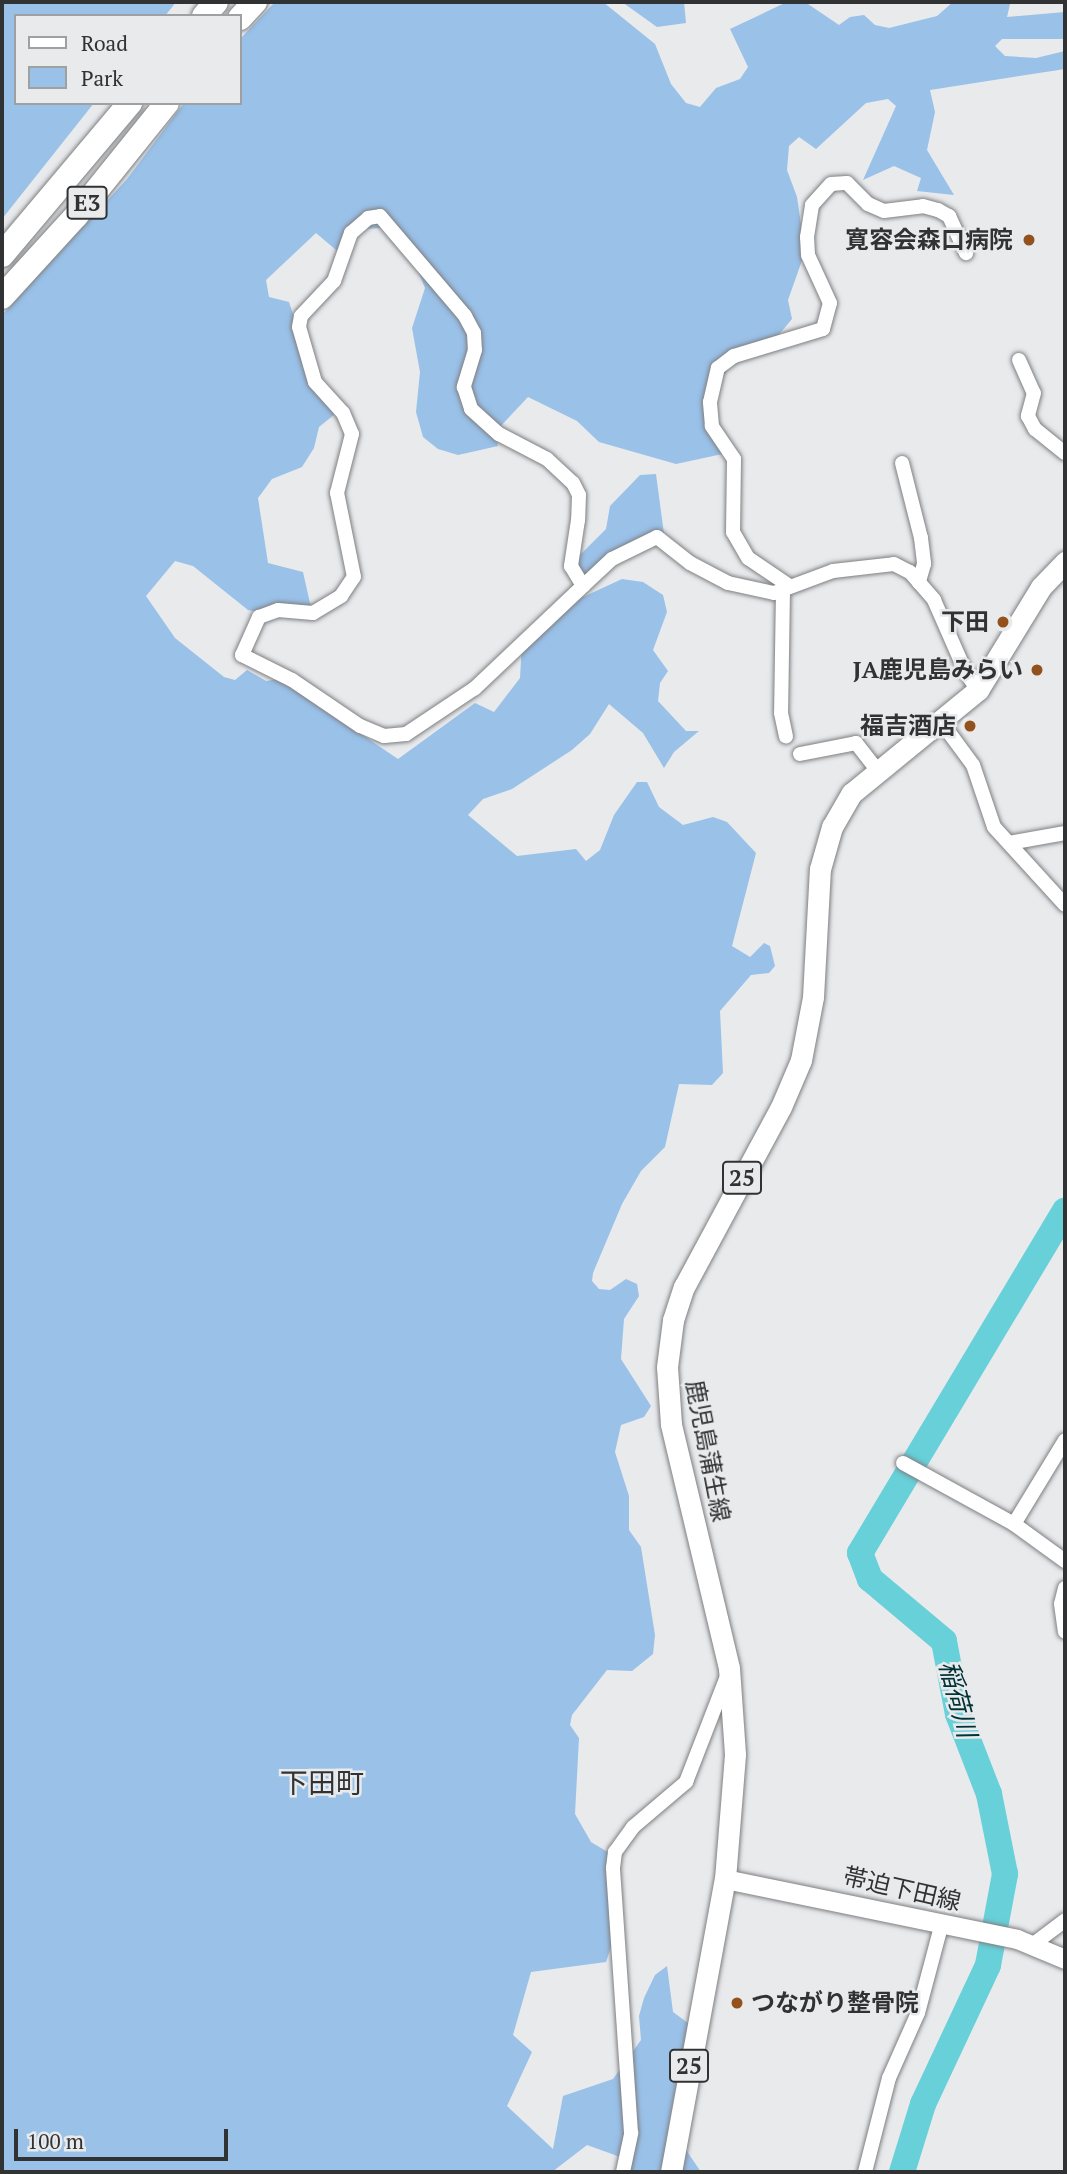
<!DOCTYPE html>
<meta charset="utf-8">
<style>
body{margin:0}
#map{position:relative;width:1067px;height:2174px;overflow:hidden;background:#e8eaec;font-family:"PT Serif","Noto Sans JP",serif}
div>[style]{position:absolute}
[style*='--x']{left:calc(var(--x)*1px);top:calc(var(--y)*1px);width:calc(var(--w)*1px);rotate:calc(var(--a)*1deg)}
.green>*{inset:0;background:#9ac1e8}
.river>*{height:26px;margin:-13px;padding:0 13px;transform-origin:13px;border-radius:13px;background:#67d0d9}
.roads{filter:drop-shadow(0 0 2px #7e7f81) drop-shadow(0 0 2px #7e7f81)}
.street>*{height:14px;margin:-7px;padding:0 7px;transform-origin:7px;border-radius:7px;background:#fff}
.secondary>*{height:19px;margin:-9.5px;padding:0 9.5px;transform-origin:9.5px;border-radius:9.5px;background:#fff}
.primary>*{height:21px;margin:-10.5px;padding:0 10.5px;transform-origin:10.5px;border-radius:10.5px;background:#fff}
.highway>*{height:24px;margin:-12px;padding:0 12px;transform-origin:12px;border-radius:12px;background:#fff}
.dots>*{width:19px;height:19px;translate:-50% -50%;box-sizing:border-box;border:4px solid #e8eaec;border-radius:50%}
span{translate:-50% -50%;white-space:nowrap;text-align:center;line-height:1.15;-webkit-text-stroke:5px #e8eaec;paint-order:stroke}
.shield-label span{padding:2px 5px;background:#e8eaec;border:2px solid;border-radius:5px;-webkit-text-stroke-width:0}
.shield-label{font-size:23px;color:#313233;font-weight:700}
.poi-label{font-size:24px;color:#313233;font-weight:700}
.right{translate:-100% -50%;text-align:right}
.left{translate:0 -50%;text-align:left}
.street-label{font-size:24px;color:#313233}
.water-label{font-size:26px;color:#003337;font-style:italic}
.quarter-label{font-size:28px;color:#313233}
.frame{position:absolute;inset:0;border:4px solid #313233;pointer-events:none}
.legend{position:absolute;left:14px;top:14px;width:228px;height:91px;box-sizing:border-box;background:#e8eaec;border:2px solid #9fa0a2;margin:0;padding:9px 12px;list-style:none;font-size:21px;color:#313233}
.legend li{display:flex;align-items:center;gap:14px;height:35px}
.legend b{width:35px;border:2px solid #9fa0a2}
.scale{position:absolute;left:14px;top:2129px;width:214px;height:32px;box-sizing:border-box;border:4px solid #313233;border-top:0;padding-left:9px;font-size:21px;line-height:24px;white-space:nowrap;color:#313233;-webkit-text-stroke:5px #e8eaec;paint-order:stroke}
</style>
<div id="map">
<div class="green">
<div style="clip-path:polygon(2px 2px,176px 2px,165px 16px,16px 16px,16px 103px,94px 103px,2px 219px)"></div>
<div style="clip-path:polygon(275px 2px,603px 2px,655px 44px,671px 84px,686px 103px,700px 107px,716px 88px,740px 79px,748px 67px,730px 29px,787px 2px,805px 2px,839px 25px,850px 17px,864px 15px,875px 25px,889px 28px,937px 16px,953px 2px,1010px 4px,1007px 17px,1065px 12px,1065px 39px,1002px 39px,995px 46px,1005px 56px,1036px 58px,1065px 51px,1065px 69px,930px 90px,935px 112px,927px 150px,954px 195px,917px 191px,921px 178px,894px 166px,863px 180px,896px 106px,888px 99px,866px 103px,816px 149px,799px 137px,789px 146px,787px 170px,797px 197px,805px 252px,788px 300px,792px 319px,771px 344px,733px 362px,717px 386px,710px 405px,727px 453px,676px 464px,599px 442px,577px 421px,528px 397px,496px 431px,498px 446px,458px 455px,438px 449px,423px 437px,416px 412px,420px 372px,412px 328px,425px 288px,415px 263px,382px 228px,364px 229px,342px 255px,316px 233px,266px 280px,269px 297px,289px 302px,299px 332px,303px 368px,335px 414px,319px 427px,314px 448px,302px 467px,272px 479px,258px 498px,268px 563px,303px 572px,312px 612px,271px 615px,248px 610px,193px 566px,175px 561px,146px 596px,175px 638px,224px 677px,235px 680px,247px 670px,266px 681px,280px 679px,398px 759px,475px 703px,494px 712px,520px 678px,522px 643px,570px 603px,622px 579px,643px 582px,663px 595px,667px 612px,653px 650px,668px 671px,660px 683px,658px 701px,686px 731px,699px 731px,674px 752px,664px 768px,643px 733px,609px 704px,590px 734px,572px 750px,512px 789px,483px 799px,468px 815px,517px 856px,576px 849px,586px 861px,600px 850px,614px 815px,637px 782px,647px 782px,659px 807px,683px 825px,713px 817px,727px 822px,756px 853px,732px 946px,750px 957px,764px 943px,770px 946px,775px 966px,769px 973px,751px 975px,720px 1011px,723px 1073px,712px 1085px,679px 1084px,665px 1147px,641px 1171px,622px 1204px,593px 1273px,592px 1281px,599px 1289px,610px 1290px,626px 1279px,637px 1284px,639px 1296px,624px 1319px,621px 1359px,651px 1406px,644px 1417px,621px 1425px,615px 1452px,629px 1496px,629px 1530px,641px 1547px,655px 1635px,653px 1654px,632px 1671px,607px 1670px,572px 1715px,570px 1725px,579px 1738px,575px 1814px,591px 1842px,611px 1854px,613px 1941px,606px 1962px,531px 1972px,513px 2035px,532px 2052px,507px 2106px,553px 2149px,563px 2096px,613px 2079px,641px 2040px,639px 2016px,644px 1998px,655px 1975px,667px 1966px,673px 2012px,688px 2023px,669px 2125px,701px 2172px,617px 2172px,623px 2158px,587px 2145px,552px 2172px,2px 2172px,2px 315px,127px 179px,184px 103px,240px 103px,240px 39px)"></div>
<div style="clip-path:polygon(622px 2px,684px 2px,686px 23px,657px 27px)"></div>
<div style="clip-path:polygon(656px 474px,664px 534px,585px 580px,574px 561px,606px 529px,610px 506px,640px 475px)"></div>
</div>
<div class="river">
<div style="--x:902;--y:2172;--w:71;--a:-72.8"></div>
<div style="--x:923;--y:2104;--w:153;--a:-64.9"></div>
<div style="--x:988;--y:1965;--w:93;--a:-79.4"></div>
<div style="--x:1005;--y:1874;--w:82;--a:-101.3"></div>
<div style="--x:989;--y:1794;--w:86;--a:-111.2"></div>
<div style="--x:958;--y:1714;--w:74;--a:-100.9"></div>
<div style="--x:944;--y:1641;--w:97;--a:-140"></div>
<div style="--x:870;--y:1579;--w:28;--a:-111"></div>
<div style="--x:860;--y:1553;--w:399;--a:-59.1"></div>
</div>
<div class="roads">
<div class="street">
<div style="--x:1019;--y:360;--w:36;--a:66"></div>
<div style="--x:1034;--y:393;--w:24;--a:105"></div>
<div style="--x:1028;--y:416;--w:15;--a:62"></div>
<div style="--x:1035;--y:429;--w:38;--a:39"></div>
<div style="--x:902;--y:463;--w:77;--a:75.8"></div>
<div style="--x:921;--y:538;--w:26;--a:83"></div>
<div style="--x:924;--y:564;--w:19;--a:106"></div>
<div style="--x:788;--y:585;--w:48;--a:-146"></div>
<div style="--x:748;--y:558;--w:30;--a:-120"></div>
<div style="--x:733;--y:532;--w:73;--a:-89.2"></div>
<div style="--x:734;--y:459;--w:40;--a:-124"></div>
<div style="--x:712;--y:426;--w:24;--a:-95"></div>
<div style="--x:710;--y:402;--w:35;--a:-77"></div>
<div style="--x:718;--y:368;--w:20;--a:-37"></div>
<div style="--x:734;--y:356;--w:93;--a:-16.9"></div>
<div style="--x:823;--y:329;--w:27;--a:-75"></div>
<div style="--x:830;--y:303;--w:53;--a:-114.6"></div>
<div style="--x:808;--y:255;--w:18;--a:-93"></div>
<div style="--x:807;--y:237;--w:32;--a:-81"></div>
<div style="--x:812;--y:205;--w:28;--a:-48"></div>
<div style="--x:831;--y:184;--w:16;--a:-4"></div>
<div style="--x:847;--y:183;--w:30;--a:45"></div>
<div style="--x:868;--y:204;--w:17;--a:24"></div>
<div style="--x:884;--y:211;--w:39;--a:-7"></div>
<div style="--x:923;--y:206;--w:16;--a:15"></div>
<div style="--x:938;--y:210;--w:13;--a:29"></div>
<div style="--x:949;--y:216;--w:41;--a:65.3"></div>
<div style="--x:583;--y:586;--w:149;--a:136.6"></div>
<div style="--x:475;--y:688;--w:83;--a:146.3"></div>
<div style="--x:406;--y:734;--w:22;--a:175"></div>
<div style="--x:384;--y:736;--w:26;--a:-157"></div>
<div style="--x:360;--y:726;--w:82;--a:-145.9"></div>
<div style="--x:292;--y:680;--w:56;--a:-153.4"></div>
<div style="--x:242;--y:655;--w:42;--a:-65.9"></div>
<div style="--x:259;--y:617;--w:20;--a:-20"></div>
<div style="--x:278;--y:610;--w:35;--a:5"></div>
<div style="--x:313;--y:613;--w:33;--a:-31"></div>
<div style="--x:341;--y:596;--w:23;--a:-56"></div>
<div style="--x:354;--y:577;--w:86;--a:-101.4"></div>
<div style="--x:337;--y:493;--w:61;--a:-75.7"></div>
<div style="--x:352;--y:434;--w:23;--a:-113"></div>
<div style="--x:343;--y:413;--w:42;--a:-132.1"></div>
<div style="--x:315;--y:382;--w:57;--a:-106.2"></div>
<div style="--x:299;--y:327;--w:11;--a:-80"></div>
<div style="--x:301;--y:316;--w:48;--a:-46.7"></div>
<div style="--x:334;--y:281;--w:51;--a:-70.5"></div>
<div style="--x:351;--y:233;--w:23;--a:-41"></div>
<div style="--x:368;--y:218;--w:12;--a:-9"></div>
<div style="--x:380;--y:216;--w:131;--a:49.6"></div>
<div style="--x:465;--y:316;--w:19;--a:62"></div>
<div style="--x:474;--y:333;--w:17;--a:87"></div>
<div style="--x:475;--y:350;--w:39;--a:107"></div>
<div style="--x:464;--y:387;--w:23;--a:72"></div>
<div style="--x:471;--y:409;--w:38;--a:42"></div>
<div style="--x:499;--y:434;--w:54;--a:27.5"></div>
<div style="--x:547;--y:459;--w:35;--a:43"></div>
<div style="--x:573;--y:483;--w:13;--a:63"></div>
<div style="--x:579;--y:495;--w:25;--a:92"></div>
<div style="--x:578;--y:520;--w:47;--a:98.7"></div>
<div style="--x:571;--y:566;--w:23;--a:59"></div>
<div style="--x:583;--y:586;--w:40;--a:-43"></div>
<div style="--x:612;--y:559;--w:50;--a:-26.1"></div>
<div style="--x:657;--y:537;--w:42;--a:38.2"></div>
<div style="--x:690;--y:563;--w:43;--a:27.8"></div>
<div style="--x:728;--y:583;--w:47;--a:12.3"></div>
<div style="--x:774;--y:593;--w:63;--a:-20.4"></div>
<div style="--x:833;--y:571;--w:61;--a:-6.5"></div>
<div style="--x:894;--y:564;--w:18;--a:27"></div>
<div style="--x:910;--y:572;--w:37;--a:49"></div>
<div style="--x:934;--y:600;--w:80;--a:66.3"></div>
<div style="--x:966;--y:673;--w:21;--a:55"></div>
<div style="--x:783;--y:590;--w:123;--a:90.9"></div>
<div style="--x:781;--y:713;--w:24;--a:78"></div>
<div style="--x:942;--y:723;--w:52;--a:53.6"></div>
<div style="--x:973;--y:765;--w:65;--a:71.3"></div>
<div style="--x:994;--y:827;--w:105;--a:47.7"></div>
<div style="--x:800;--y:754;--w:57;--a:-11.1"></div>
<div style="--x:856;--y:743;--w:34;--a:52"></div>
<div style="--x:1009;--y:843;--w:57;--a:-10.1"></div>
<div style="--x:903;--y:1463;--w:127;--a:28.8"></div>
<div style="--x:1014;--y:1524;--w:63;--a:36"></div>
<div style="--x:1014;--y:1524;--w:98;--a:-58.7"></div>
<div style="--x:1065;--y:1588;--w:16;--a:104"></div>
<div style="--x:1061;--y:1604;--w:28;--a:82"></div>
<div style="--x:1035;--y:1943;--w:38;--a:-37"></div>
<div style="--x:623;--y:2172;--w:40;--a:-78"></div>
<div style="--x:631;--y:2133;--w:266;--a:-93.9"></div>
<div style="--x:613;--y:1868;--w:16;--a:-83"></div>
<div style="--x:615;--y:1852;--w:31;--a:-54"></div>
<div style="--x:633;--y:1827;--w:70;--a:-40.3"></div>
<div style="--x:686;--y:1782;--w:110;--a:-68.8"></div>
<div style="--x:865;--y:2172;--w:97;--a:-75.7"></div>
<div style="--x:889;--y:2078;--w:71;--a:-66"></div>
<div style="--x:918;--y:2013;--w:93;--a:-75.1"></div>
</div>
<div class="secondary">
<div style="--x:725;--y:1879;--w:298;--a:11.6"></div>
<div style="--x:1017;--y:1939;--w:52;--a:22.6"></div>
</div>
<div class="primary">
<div style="--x:671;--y:2172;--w:298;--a:-79.6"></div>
<div style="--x:725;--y:1879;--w:125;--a:-85.4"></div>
<div style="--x:735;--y:1754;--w:86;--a:-94"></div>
<div style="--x:729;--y:1668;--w:251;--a:-103.4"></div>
<div style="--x:671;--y:1424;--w:57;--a:-94"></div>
<div style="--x:667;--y:1367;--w:47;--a:-82.7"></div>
<div style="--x:673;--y:1320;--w:35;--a:-72"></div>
<div style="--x:684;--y:1287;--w:204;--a:-61.7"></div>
<div style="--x:781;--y:1107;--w:51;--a:-66.9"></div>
<div style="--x:801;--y:1060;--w:64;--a:-79.2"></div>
<div style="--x:813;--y:997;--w:128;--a:-86.9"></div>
<div style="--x:820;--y:869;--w:44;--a:-74.1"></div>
<div style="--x:832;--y:827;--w:39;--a:-60"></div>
<div style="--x:852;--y:793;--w:163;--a:-39.3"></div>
<div style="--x:978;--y:690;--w:121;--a:-58.5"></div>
<div style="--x:1041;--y:587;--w:35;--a:-46"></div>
</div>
<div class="highway">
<div style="--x:204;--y:16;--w:18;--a:-49"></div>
<div style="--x:240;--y:18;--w:22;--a:-47"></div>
<div style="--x:2;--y:255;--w:199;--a:-49.9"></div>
<div style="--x:2;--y:297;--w:110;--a:-47.6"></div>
<div style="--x:76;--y:216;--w:145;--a:-51.2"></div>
</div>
</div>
<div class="dots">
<div style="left:1029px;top:240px;background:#93521d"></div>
<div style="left:1003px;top:622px;background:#93521d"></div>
<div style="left:1037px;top:670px;background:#93521d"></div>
<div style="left:970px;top:726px;background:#93521d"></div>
<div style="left:737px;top:2003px;background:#93521d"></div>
</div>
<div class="shield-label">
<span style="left:87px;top:203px">E3</span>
<span style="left:742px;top:1178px">25</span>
<span style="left:689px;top:2066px">25</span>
</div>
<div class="poi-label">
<span class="right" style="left:1013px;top:240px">寛容会森口病院</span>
<span class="right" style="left:989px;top:622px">下田</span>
<span class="right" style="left:1023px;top:670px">JA鹿児島みらい</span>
<span class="right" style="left:956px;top:726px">福吉酒店</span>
<span class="left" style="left:751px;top:2003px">つながり整骨院</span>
</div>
<div class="street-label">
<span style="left:708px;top:1451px;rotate:79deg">鹿児島蒲生線</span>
<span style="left:902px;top:1889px;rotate:13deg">帯迫下田線</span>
</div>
<div class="water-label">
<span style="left:958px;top:1699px;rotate:75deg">稲荷川</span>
</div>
<div class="quarter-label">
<span style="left:322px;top:1783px">下田町</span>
</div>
<div class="frame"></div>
<ul class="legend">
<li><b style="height:9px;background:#fff"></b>Road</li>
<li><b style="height:19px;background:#9ac1e8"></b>Park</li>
</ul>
<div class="scale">100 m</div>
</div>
